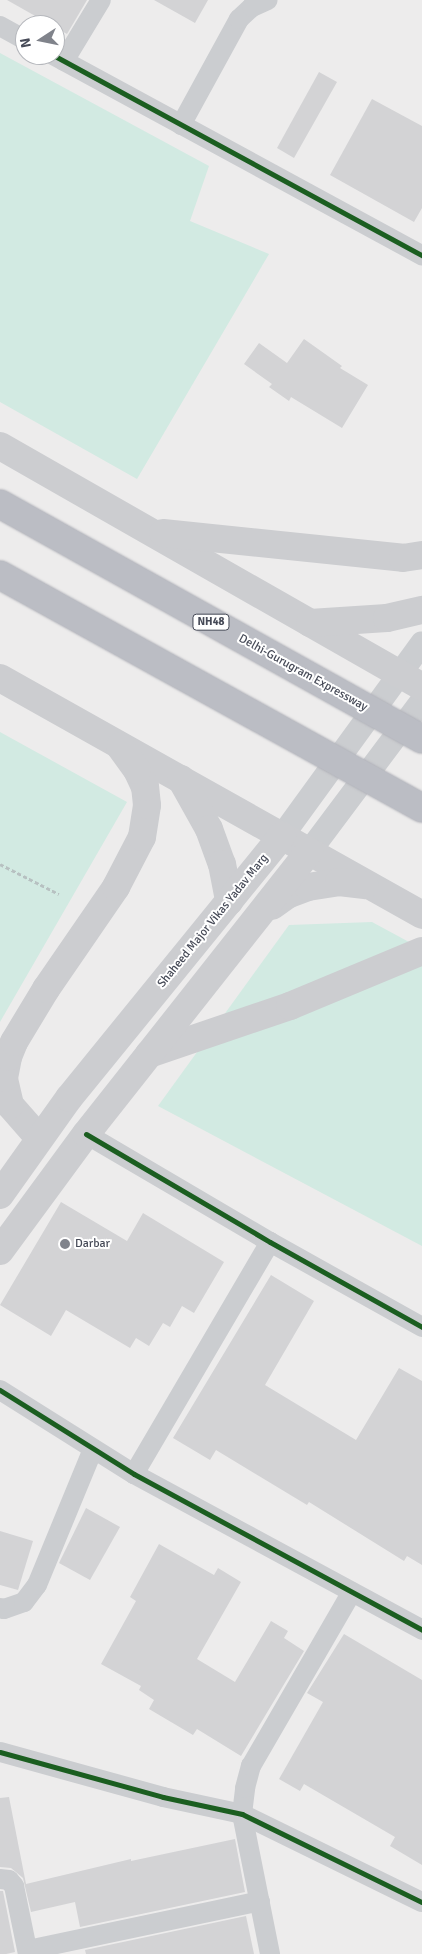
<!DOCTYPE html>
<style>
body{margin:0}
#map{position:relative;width:422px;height:1954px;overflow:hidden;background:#edecec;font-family:Signika,sans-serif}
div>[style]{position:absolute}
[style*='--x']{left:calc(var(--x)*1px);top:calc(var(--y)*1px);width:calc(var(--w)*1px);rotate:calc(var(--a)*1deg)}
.green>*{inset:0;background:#d2eae2}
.building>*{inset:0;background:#d3d3d5}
.path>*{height:3px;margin-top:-1.5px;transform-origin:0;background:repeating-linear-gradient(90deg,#b7c1c1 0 4px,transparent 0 6.5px)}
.minor>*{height:20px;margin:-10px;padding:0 10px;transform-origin:10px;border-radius:10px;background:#cbcdd0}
.tertiary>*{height:24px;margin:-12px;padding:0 12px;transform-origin:12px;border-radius:12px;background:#cbcdd0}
.secondary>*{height:28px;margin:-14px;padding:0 14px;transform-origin:14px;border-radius:14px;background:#cccdd0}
.bridges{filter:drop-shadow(0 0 1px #b2b3ba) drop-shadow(0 0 1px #b2b3ba)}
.motorway-bridge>*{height:28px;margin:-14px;padding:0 14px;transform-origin:14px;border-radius:14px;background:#bbbdc4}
.cycleway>*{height:5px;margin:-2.5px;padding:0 2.5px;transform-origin:2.5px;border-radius:2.5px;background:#1b5e20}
.dots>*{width:14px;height:14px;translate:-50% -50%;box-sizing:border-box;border:2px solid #fff;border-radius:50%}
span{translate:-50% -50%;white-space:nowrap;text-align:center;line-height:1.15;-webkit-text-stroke:4px #fff;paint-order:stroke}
.shield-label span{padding:1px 4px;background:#fff;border:1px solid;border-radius:4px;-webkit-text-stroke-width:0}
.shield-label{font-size:11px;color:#464a57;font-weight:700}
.street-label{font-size:12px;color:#464a57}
.poi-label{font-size:12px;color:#464a57}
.left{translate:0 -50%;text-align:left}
.north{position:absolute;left:15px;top:15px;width:50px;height:50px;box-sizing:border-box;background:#fff;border:1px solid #b5b7bc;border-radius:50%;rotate:259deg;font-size:14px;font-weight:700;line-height:20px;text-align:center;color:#464a57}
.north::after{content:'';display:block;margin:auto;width:18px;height:22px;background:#80838b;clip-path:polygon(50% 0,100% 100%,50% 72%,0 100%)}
</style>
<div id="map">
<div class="green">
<div style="clip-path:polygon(0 53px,209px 166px,190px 221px,269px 254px,137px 479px,0 402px)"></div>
<div style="clip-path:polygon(0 732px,127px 802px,0 1022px)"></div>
<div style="clip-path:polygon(372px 922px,422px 949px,422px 1246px,158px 1106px,289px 925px)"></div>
</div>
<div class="building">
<div style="clip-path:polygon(7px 0,87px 0,67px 34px)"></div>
<div style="clip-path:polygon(154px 0,208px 0,195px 23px)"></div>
<div style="clip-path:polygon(319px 72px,337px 82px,294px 158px,277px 148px)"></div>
<div style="clip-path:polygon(372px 99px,422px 126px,422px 208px,414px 222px,330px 175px)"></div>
<div style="clip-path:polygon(304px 339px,342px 366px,340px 368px,368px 385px,342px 428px,291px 397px,289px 401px,269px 387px,272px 384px,244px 364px,259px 343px,287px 363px)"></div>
<div style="clip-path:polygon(61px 1202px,127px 1241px,143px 1213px,224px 1262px,194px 1313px,182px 1306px,170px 1327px,163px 1323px,149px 1346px,136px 1338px,130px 1348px,66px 1310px,51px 1336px,0 1305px)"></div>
<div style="clip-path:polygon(271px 1275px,314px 1301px,265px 1385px,356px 1440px,399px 1368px,422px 1381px,422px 1565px,407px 1556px,404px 1561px,309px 1502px,307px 1505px,216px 1450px,210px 1460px,173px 1438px)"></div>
<div style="clip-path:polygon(86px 1508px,120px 1527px,90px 1580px,59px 1563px)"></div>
<div style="clip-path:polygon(0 1531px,33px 1541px,18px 1590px,0 1585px)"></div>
<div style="clip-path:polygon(159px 1544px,214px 1575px,218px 1568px,241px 1582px,197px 1659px,235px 1682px,271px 1621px,288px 1631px,284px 1638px,304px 1651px,241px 1756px,197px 1729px,193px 1735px,149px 1709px,154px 1700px,139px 1690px,141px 1686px,101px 1664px,136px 1601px,130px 1597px)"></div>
<div style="clip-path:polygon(344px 1634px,422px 1680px,422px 1865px,390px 1846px,395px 1837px,304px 1784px,300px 1791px,279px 1779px,323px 1702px,307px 1693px)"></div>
<div style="clip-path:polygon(9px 1797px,26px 1884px,131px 1859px,131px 1861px,235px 1839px,245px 1892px,80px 1927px,75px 1902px,31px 1912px,23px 1878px,11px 1868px,0 1867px,0 1798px)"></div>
<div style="clip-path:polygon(0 1891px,3px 1891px,15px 1952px,6px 1954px,0 1954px)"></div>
<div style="clip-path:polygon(246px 1916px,254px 1954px,86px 1954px,85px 1950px)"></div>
</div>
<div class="path">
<div style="--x:0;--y:864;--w:66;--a:27"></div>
</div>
<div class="minor">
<div style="--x:0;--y:26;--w:29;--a:29"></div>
<div style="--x:53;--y:55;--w:420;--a:28.5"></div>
<div style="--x:64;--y:61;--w:71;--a:-58.8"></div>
<div style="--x:181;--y:125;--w:121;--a:-61.3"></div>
<div style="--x:239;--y:19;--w:18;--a:-43"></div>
<div style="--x:252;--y:7;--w:17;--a:-24"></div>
<div style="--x:86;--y:1134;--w:213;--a:30.4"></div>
<div style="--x:270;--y:1242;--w:174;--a:29.2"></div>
<div style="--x:0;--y:1390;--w:158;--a:32.1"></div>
<div style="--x:134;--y:1474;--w:328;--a:28.4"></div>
<div style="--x:134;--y:1474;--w:269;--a:-59.6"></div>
<div style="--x:0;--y:1608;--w:4;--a:14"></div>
<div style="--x:4;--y:1609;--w:21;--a:-19"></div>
<div style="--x:24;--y:1602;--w:21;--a:-53"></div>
<div style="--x:37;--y:1585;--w:147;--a:-67.6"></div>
<div style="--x:0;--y:1752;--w:169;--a:15.4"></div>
<div style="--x:163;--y:1797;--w:81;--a:12.1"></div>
<div style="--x:242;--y:1814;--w:200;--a:26.1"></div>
<div style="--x:0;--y:1879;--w:9;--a:6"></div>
<div style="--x:9;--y:1880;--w:8;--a:50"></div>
<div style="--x:14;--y:1886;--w:69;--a:78.4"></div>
<div style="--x:28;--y:1950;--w:237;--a:-11.9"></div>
<div style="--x:270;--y:1954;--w:143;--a:-101.3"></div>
<div style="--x:242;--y:1814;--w:26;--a:-83"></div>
<div style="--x:245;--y:1788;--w:23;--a:-75"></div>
<div style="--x:251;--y:1766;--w:201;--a:-59.9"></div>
</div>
<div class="tertiary">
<div style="--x:282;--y:836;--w:238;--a:-54"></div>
<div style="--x:309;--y:852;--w:189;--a:-53.2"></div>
</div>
<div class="secondary">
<div style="--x:0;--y:446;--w:486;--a:29.7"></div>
<div style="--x:163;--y:533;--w:241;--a:5.9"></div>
<div style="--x:403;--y:558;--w:19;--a:-9"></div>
<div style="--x:310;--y:623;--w:77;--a:-3.7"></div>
<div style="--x:387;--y:618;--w:36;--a:-13"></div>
<div style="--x:0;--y:678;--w:484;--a:29.3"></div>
<div style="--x:181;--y:779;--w:57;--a:60.8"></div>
<div style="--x:209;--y:829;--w:37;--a:70"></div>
<div style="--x:222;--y:864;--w:38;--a:79"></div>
<div style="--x:272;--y:906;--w:19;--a:-36"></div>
<div style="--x:287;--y:895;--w:22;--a:-21"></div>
<div style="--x:308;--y:887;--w:31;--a:-9"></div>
<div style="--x:339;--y:882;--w:26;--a:7"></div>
<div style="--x:149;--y:1054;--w:149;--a:-18.8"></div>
<div style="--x:290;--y:1006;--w:143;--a:-22.6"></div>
<div style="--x:39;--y:1138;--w:44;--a:-131.3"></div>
<div style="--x:10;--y:1105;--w:28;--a:-103"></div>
<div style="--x:4;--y:1078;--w:21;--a:-79"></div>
<div style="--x:8;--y:1057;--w:16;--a:-68"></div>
<div style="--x:14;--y:1042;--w:62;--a:-58.9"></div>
<div style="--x:46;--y:989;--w:124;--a:-55.5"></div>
<div style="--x:116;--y:887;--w:56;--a:-62.5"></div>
<div style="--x:142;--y:837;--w:32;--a:-81"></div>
<div style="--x:147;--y:805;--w:18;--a:-96"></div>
<div style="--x:145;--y:787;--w:19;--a:-115"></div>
<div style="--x:137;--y:770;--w:29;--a:-126"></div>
<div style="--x:0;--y:1195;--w:119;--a:-54.6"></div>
<div style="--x:69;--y:1098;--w:338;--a:-50.9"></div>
<div style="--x:0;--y:1251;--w:145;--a:-53.7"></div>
<div style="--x:86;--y:1134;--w:360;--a:-51.7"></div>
</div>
<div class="bridges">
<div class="motorway-bridge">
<div style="--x:0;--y:504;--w:483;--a:29.1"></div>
<div style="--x:0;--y:575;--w:482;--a:28.9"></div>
</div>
</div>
<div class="cycleway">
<div style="--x:53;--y:55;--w:420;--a:28.5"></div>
<div style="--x:86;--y:1134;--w:213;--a:30.4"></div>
<div style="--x:270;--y:1242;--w:174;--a:29.2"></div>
<div style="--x:0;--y:1390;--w:158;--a:32.1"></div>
<div style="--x:134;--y:1474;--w:328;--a:28.4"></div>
<div style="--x:0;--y:1752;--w:169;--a:15.4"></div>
<div style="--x:163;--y:1797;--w:81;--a:12.1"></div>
<div style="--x:242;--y:1814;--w:200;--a:26.1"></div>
</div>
<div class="dots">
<div style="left:65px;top:1244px;background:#80838b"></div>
</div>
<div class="shield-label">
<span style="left:211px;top:622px">NH48</span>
</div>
<div class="street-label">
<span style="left:303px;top:673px;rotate:29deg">Delhi-Gurugram Expressway</span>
<span style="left:213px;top:921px;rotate:-51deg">Shaheed Major Vikas Yadav Marg</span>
</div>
<div class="poi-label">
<span class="left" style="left:75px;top:1244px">Darbar</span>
</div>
<div class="north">N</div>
</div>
